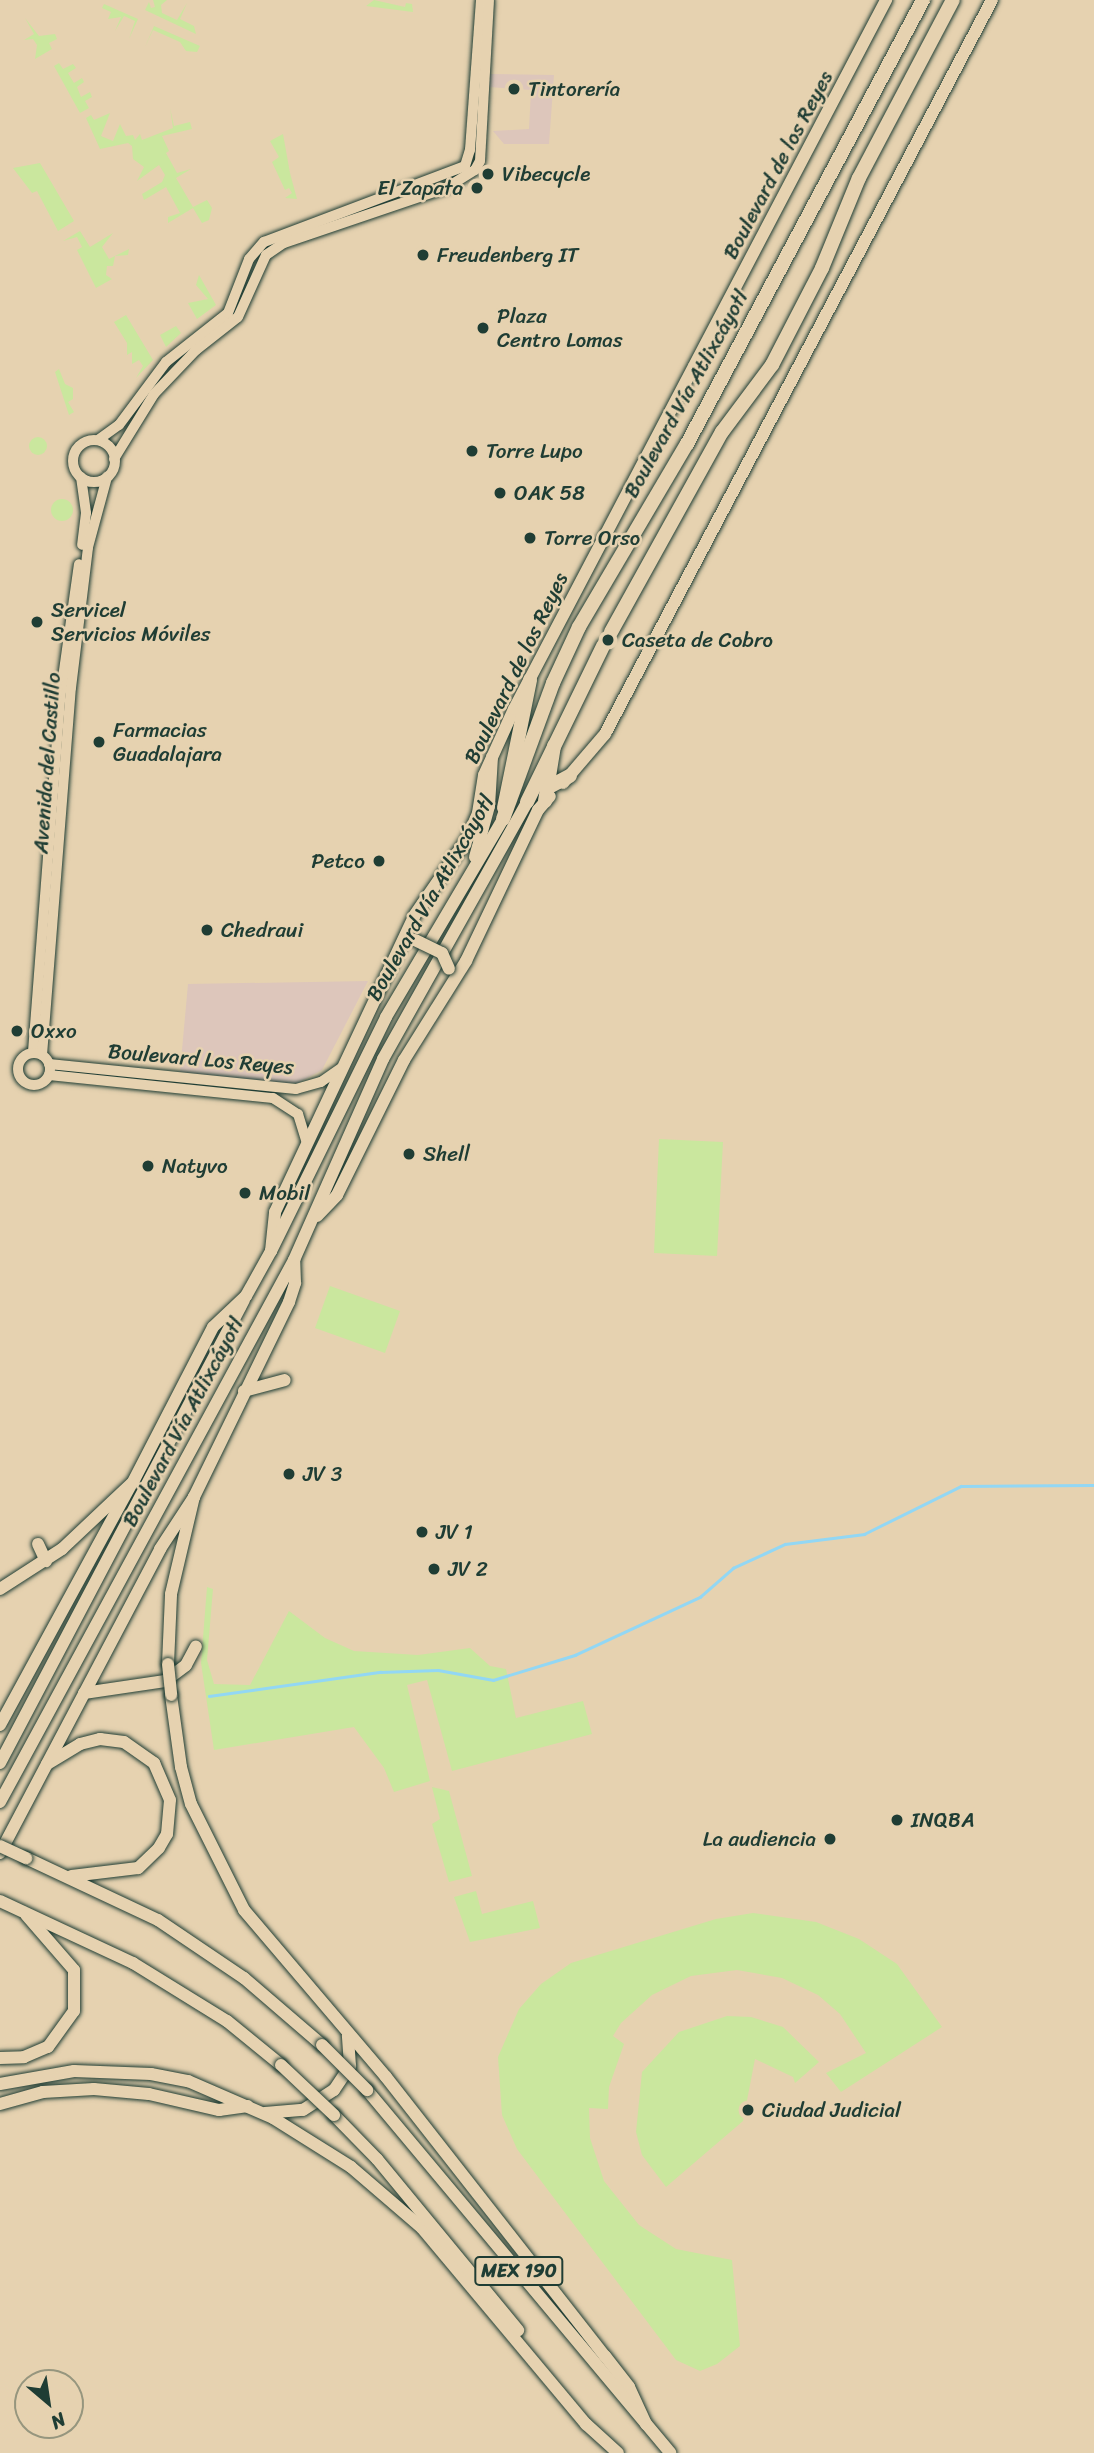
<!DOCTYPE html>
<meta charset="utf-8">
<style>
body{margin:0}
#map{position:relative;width:1094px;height:2453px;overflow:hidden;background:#e6d2b0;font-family:Sriracha,sans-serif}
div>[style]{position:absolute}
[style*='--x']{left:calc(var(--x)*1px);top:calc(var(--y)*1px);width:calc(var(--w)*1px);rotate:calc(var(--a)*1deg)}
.built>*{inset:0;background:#ddc6bb}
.green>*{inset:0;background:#cae79e}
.round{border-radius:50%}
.stream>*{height:2.5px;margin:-1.25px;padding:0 1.25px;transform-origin:1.25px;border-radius:1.25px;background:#92d7f4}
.roads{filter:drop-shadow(0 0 2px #1f3d34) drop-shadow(0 0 2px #1f3d34)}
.secondary>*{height:10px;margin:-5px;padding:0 5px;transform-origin:5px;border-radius:5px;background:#e6d2b0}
.secondary>.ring{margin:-5px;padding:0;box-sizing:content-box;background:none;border:10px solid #e6d2b0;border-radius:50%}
.primary>*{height:12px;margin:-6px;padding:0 6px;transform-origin:6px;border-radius:6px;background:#e6d2b0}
.trunk>*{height:12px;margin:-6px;padding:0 6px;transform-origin:6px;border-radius:6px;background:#e6d2b0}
.motorway>*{height:14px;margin:-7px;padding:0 7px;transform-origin:7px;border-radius:7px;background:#e6d2b0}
.bridges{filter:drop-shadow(0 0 2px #1f3d34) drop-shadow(0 0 2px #1f3d34)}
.primary-bridge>*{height:12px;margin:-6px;padding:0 6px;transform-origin:6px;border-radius:6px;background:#e6d2b0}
.trunk-bridge>*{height:12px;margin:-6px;padding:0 6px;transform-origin:6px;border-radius:6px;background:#e6d2b0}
.dots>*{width:19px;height:19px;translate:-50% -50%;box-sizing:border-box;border:4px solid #e6d2b0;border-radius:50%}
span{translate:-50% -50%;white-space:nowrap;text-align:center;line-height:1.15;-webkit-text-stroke:5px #e6d2b0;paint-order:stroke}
.shield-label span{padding:2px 5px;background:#e6d2b0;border:2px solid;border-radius:5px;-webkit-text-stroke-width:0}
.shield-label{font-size:19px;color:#1f3d34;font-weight:700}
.poi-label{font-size:21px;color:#1f3d34}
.left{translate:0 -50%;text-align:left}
.right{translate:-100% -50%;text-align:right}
.street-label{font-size:21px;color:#1f3d34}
.north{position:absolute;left:14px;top:2369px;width:70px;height:70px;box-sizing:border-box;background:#e6d2b0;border:2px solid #96967e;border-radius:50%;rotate:151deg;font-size:19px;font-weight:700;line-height:28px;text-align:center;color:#1f3d34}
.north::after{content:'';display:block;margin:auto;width:24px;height:32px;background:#1f3d34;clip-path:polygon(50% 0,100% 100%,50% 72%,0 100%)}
</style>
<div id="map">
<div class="built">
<div style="clip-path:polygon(488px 74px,554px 75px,549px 144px,504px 144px,493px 131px,529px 129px,531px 90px,488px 87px)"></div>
<div style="clip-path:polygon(368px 981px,322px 1070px,298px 1083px,275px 1085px,180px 1072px,188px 984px)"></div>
</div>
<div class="green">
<div style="clip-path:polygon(153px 0,167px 0,161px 5px,162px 13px,177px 20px,187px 3px,180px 19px,194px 26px,196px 34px,145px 10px,149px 2px,151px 8px,155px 7px)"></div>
<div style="clip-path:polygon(374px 0,405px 7px,406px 3px,412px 4px,413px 12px,366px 6px)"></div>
<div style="clip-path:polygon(104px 4px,138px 19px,129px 39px,135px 21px,124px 16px,115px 31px,121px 17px,108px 19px,111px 12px,102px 8px)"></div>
<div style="clip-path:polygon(25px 18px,39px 36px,55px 34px,57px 39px,49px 43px,52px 49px,35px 59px,37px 45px,33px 39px,24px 40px,34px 34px)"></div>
<div style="clip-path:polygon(154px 26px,200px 46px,197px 52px,186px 51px,180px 42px,153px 30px,145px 47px)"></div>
<div style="clip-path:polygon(59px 63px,63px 69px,73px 64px,76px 68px,68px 73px,74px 83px,82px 78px,84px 82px,77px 87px,81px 97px,90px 92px,92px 97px,85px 101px,89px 108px,80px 113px,54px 66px)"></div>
<div style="clip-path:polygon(170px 108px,174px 126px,190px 122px,192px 129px,162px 136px,169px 151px,166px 153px,177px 173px,191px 169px,176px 178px,193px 207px,207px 200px,212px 208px,209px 220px,202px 223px,193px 208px,168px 223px,168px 217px,180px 213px,166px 187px,144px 200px,142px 194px,162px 182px,165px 175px,159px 165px,137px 181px,144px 167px,133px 159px,132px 146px,128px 143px,100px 149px,86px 118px,91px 115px,94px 120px,110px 113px,101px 136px,113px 141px,120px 124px,126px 136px,133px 135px,135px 140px,140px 134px,142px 140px,173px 128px)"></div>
<div style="clip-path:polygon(283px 134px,290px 173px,297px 199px,285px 198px,292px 193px,289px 188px,285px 190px,272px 162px,279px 157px,270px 141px)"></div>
<div style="clip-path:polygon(40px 163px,74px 221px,58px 231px,37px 191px,32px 193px,13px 168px)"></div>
<div style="clip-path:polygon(80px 231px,90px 247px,113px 233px,102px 247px,109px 259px,129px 249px,128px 255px,115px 256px,113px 266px,107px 266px,106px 275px,112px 279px,96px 288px,77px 250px,82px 247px,77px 237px,63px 241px)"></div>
<div style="clip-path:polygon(199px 275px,216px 305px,197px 319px,188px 303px,208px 299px,196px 285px)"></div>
<div style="clip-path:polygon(126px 315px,153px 360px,136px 378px,143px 366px,139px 360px,132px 364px,132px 352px,127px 355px,127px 343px,114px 322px)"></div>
<div style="clip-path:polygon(176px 326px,181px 333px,166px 347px,160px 335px)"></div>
<div style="clip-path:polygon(59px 369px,65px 384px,73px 388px,73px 399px,68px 402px,74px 412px,69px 415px,55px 372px)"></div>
<div class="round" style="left:29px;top:437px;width:18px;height:18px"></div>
<div class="round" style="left:51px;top:499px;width:22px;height:22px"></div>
<div style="clip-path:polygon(659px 1139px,723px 1142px,717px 1256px,654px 1253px)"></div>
<div style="clip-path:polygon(330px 1286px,400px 1311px,385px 1353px,315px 1328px)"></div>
<div style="clip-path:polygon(207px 1587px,213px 1589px,207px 1660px,214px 1684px,250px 1685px,289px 1611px,325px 1638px,354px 1651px,418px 1655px,470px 1648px,490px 1666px,506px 1669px,516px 1718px,583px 1701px,592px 1734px,452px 1771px,427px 1680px,407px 1685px,430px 1781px,394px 1792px,384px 1768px,354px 1727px,214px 1750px,201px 1663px)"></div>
<div style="clip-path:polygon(432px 1787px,449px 1791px,472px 1876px,449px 1882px,432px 1824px,440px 1819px)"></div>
<div style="clip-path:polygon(476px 1891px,482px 1914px,533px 1901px,540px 1928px,470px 1942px,454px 1897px)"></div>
<div style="clip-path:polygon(753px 1913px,816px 1922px,859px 1939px,897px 1964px,942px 2027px,841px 2092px,826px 2073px,866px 2053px,840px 2014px,818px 1995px,782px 1978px,737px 1970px,691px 1976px,652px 1995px,621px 2023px,613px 2036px,624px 2044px,609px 2087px,608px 2109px,589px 2108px,590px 2138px,604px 2181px,639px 2225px,676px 2249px,732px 2260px,740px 2346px,717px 2364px,700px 2371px,676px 2360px,517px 2149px,502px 2115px,498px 2057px,519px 2009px,541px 1984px,571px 1963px,716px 1919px)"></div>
<div style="clip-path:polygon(727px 2016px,751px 2017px,783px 2027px,819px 2062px,795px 2083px,793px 2077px,755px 2059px,743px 2121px,666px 2187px,642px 2155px,636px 2132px,642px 2072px,679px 2032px)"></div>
</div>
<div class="stream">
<div style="--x:209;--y:1696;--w:173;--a:-8"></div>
<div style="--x:380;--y:1672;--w:58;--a:-2"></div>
<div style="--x:438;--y:1670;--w:56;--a:10.3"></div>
<div style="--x:493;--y:1680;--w:86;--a:-17"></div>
<div style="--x:575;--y:1655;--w:138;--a:-24.9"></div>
<div style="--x:700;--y:1597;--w:44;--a:-41.3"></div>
<div style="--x:733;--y:1568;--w:57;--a:-24.8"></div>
<div style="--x:785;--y:1544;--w:80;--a:-7.2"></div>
<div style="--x:864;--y:1534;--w:108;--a:-26.3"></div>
<div style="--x:961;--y:1486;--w:133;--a:-0.4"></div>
</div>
<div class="roads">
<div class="secondary">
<div style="--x:98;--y:440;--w:26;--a:-36"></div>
<div style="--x:119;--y:425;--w:79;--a:-53.3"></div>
<div style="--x:166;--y:362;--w:79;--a:-38.3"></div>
<div style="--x:228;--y:313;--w:58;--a:-68.7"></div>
<div style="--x:249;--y:259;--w:23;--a:-49"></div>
<div style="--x:264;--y:242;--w:215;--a:-20.7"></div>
<div style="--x:465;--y:166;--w:17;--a:-73"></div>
<div style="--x:470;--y:150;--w:150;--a:-85.8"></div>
<div class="ring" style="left:73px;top:440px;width:32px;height:32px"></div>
<div style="--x:114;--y:459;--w:76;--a:-58.4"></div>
<div style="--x:154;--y:394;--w:61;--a:-46.3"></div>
<div style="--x:196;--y:350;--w:53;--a:-38.2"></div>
<div style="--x:238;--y:317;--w:68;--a:-65.7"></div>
<div style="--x:266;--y:255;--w:22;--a:-34"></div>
<div style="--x:284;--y:243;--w:171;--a:-18.8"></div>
<div style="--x:446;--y:188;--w:34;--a:-32"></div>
<div style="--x:475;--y:170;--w:10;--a:-61"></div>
<div style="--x:480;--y:161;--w:161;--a:-86.8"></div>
<div style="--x:81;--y:477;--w:36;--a:82"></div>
<div style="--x:86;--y:513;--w:32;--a:97"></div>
<div style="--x:33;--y:1052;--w:354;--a:-85.6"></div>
<div style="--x:60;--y:699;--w:136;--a:-82"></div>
<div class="ring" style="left:18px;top:1053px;width:22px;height:22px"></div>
<div style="--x:42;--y:1055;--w:368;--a:-85.5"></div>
<div style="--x:71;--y:688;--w:142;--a:-83.1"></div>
<div style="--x:88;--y:547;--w:73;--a:-74.8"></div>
<div style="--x:49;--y:1064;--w:248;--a:5.8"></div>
<div style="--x:296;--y:1089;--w:26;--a:-16"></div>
<div style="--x:321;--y:1082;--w:24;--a:-35"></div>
<div style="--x:49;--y:1075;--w:225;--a:5.9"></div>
<div style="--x:273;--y:1098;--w:30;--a:33"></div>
<div style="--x:298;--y:1114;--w:31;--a:73"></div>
</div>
<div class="primary">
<div style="--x:563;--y:783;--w:65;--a:-49.4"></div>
<div style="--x:605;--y:734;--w:830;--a:-62.2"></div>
<div style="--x:317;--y:1216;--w:29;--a:-46"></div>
<div style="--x:337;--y:1195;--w:151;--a:-63.6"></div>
<div style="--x:404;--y:1060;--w:117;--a:-57.9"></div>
<div style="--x:466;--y:961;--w:167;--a:-64.5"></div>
<div style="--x:538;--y:810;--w:18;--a:-49"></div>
<div style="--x:271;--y:1251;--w:39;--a:-84"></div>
<div style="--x:275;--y:1212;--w:327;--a:-64.8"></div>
<div style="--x:414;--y:916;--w:93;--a:-55.5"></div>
<div style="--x:467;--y:839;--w:28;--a:-67"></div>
<div style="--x:478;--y:813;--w:38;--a:-81"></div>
<div style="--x:484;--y:775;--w:72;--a:-65.6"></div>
<div style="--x:514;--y:709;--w:801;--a:-62.31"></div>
<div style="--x:84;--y:1693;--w:82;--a:-8.4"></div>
<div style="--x:165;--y:1681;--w:26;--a:-37"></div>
<div style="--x:186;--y:1665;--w:21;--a:-62"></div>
<div style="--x:0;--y:1725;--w:273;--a:-61.4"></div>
<div style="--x:0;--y:1763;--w:523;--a:-62.21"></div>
<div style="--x:0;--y:1802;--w:617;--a:-61.52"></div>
<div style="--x:0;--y:1853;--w:344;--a:-62.2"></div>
<div style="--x:160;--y:1549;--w:62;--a:-56.8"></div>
</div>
<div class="trunk">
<div style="--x:475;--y:857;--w:53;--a:-74.6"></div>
<div style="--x:489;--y:806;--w:49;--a:-86.5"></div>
<div style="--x:244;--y:1391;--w:42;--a:-15"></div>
<div style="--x:38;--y:1544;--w:19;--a:65"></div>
<div style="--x:0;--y:1589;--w:74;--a:-32.8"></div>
<div style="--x:62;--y:1549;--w:98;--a:-43.3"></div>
<div style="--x:133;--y:1482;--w:174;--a:-62.7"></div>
<div style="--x:213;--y:1327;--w:45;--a:-43.2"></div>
<div style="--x:246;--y:1296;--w:51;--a:-60.9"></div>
<div style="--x:271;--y:1251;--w:261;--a:-63.8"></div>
<div style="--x:386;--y:1017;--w:230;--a:-59.4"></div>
<div style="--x:168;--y:1664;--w:70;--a:-87.5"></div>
<div style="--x:171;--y:1594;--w:100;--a:-76.7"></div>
<div style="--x:194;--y:1497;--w:217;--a:-64"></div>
<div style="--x:289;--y:1302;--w:20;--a:-72"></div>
<div style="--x:295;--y:1283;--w:23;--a:-92"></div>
<div style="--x:294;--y:1260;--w:220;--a:-66.1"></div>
<div style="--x:383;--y:1059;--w:295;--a:-60.7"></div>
<div style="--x:171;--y:1695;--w:73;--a:82.1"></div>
<div style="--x:181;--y:1767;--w:38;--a:75"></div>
<div style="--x:191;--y:1804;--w:119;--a:63.4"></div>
<div style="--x:244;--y:1910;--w:219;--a:49.6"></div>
<div style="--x:386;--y:2077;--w:355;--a:51.9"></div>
<div style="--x:605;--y:2356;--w:39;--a:52"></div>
<div style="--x:629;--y:2387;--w:41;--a:65.3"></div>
<div style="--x:47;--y:1764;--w:39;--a:-31"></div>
<div style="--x:80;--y:1744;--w:21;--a:-14"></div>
<div style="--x:100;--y:1739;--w:24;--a:7"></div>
<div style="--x:124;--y:1742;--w:37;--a:35"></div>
<div style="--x:154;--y:1763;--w:40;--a:66.6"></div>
<div style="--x:170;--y:1800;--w:34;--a:95"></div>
<div style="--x:167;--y:1834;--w:16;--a:120"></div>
<div style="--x:159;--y:1848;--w:29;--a:136"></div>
<div style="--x:138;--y:1868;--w:67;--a:173.2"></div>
<div style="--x:26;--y:1858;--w:146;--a:25.2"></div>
<div style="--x:158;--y:1920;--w:104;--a:34"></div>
<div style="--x:244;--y:1978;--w:103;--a:40.7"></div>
<div style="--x:0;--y:1901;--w:147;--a:25"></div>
<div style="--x:133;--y:1963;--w:110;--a:31.7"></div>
<div style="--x:227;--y:2021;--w:70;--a:39.2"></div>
<div style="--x:0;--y:2058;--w:24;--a:-2"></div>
<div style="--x:24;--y:2057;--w:26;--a:-23"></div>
<div style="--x:48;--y:2047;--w:44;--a:-54.2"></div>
<div style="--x:74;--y:2011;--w:41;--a:-90"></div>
<div style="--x:74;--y:1970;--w:72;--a:-131"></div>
<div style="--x:0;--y:2084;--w:75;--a:-10"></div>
<div style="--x:74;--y:2071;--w:77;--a:2.2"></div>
<div style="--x:151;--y:2074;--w:38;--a:11"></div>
<div style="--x:188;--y:2081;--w:93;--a:23.5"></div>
<div style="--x:273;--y:2118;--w:92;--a:32.1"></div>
<div style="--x:351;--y:2167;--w:94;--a:40.7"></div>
<div style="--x:422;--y:2228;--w:256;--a:50.1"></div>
<div style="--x:586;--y:2424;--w:43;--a:42.2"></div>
<div style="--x:367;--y:2090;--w:473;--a:50.1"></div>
<div style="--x:0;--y:2104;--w:45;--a:-15.6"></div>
<div style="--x:43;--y:2092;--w:51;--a:-3.4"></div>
<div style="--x:94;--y:2089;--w:55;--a:5.2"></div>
<div style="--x:149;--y:2094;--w:72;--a:12.9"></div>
<div style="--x:219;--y:2110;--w:29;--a:-8"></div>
<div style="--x:265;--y:2113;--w:38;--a:-5"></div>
<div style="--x:303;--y:2110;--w:37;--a:-33"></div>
<div style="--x:334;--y:2090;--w:29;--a:-56"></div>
<div style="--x:350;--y:2066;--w:31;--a:-94"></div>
<div style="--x:334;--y:2115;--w:62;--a:45.7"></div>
<div style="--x:377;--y:2159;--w:222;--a:50.5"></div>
</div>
<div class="motorway">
<div style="--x:611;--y:632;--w:229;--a:-61"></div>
<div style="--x:722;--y:432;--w:84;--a:-53.3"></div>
<div style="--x:772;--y:365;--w:109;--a:-62.7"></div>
<div style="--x:822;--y:268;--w:97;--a:-67.7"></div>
<div style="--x:859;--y:178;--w:201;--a:-62.2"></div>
<div style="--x:547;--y:788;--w:26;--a:-28"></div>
<div style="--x:545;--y:801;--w:56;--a:-80.7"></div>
<div style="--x:527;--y:802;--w:174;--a:-64"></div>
<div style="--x:504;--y:808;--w:131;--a:-78.5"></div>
<div style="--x:503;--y:819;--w:145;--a:-69.8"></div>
<div style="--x:553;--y:683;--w:62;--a:-65.1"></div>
<div style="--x:579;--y:627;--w:212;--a:-59.5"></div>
<div style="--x:687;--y:444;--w:503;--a:-62.01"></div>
</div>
</div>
<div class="bridges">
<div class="primary-bridge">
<div style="--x:415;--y:940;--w:30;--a:26"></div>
<div style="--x:442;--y:953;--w:17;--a:66"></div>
</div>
<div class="trunk-bridge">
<div style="--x:168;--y:1664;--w:31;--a:84"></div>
<div style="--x:0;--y:1846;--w:29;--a:25"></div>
<div style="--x:322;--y:2045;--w:64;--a:45"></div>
<div style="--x:281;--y:2065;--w:73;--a:43.3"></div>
</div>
</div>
<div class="dots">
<div style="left:514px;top:89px;background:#1f3d34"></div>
<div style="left:488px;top:174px;background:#1f3d34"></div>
<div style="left:477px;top:188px;background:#1f3d34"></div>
<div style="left:423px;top:255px;background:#1f3d34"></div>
<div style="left:483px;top:328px;background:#1f3d34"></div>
<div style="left:472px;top:451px;background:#1f3d34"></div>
<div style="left:500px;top:493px;background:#1f3d34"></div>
<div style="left:530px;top:538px;background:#1f3d34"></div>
<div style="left:37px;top:622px;background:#1f3d34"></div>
<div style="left:608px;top:640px;background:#1f3d34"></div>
<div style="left:99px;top:742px;background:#1f3d34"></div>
<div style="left:379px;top:861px;background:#1f3d34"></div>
<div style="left:207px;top:930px;background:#1f3d34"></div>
<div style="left:17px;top:1031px;background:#1f3d34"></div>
<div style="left:409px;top:1154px;background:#1f3d34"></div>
<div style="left:148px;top:1166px;background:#1f3d34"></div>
<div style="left:245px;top:1193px;background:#1f3d34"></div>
<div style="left:289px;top:1474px;background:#1f3d34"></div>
<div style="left:422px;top:1532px;background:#1f3d34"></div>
<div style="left:434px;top:1569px;background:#1f3d34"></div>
<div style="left:897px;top:1820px;background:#1f3d34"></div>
<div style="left:830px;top:1839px;background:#1f3d34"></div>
<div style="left:748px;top:2110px;background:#1f3d34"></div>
</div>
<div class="shield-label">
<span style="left:519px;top:2271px">MEX 190</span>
</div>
<div class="poi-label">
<span class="left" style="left:528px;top:89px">Tintorería</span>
<span class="left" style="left:502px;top:174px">Vibecycle</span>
<span class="right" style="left:463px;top:188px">El Zapata</span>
<span class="left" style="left:437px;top:255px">Freudenberg IT</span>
<span class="left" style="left:497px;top:328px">Plaza<br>Centro Lomas</span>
<span class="left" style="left:486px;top:451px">Torre Lupo</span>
<span class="left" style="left:514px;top:493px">OAK 58</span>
<span class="left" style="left:544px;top:538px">Torre Orso</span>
<span class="left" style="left:51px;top:622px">Servicel<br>Servicios Móviles</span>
<span class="left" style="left:622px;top:640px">Caseta de Cobro</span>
<span class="left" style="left:113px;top:742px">Farmacias<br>Guadalajara</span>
<span class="right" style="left:365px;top:861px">Petco</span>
<span class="left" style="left:221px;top:930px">Chedraui</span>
<span class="left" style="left:31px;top:1031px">Oxxo</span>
<span class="left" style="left:423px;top:1154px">Shell</span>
<span class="left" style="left:162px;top:1166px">Natyvo</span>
<span class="left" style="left:259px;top:1193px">Mobil</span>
<span class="left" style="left:303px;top:1474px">JV 3</span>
<span class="left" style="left:436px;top:1532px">JV 1</span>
<span class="left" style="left:448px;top:1569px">JV 2</span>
<span class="left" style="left:911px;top:1820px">INQBA</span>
<span class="right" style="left:816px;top:1839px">La audiencia</span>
<span class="left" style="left:762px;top:2110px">Ciudad Judicial</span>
</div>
<div class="street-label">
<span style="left:778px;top:165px;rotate:-62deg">Boulevard de los Reyes</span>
<span style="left:686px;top:394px;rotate:-61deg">Boulevard Vía Atlixcáyotl</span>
<span style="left:516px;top:668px;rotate:-64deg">Boulevard de los Reyes</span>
<span style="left:47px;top:763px;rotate:-86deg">Avenida del Castillo</span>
<span style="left:430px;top:898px;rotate:-60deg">Boulevard Vía Atlixcáyotl</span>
<span style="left:201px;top:1059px;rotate:5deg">Boulevard Los Reyes</span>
<span style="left:183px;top:1422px;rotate:-62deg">Boulevard Vía Atlixcáyotl</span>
</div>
<div class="north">N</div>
</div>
